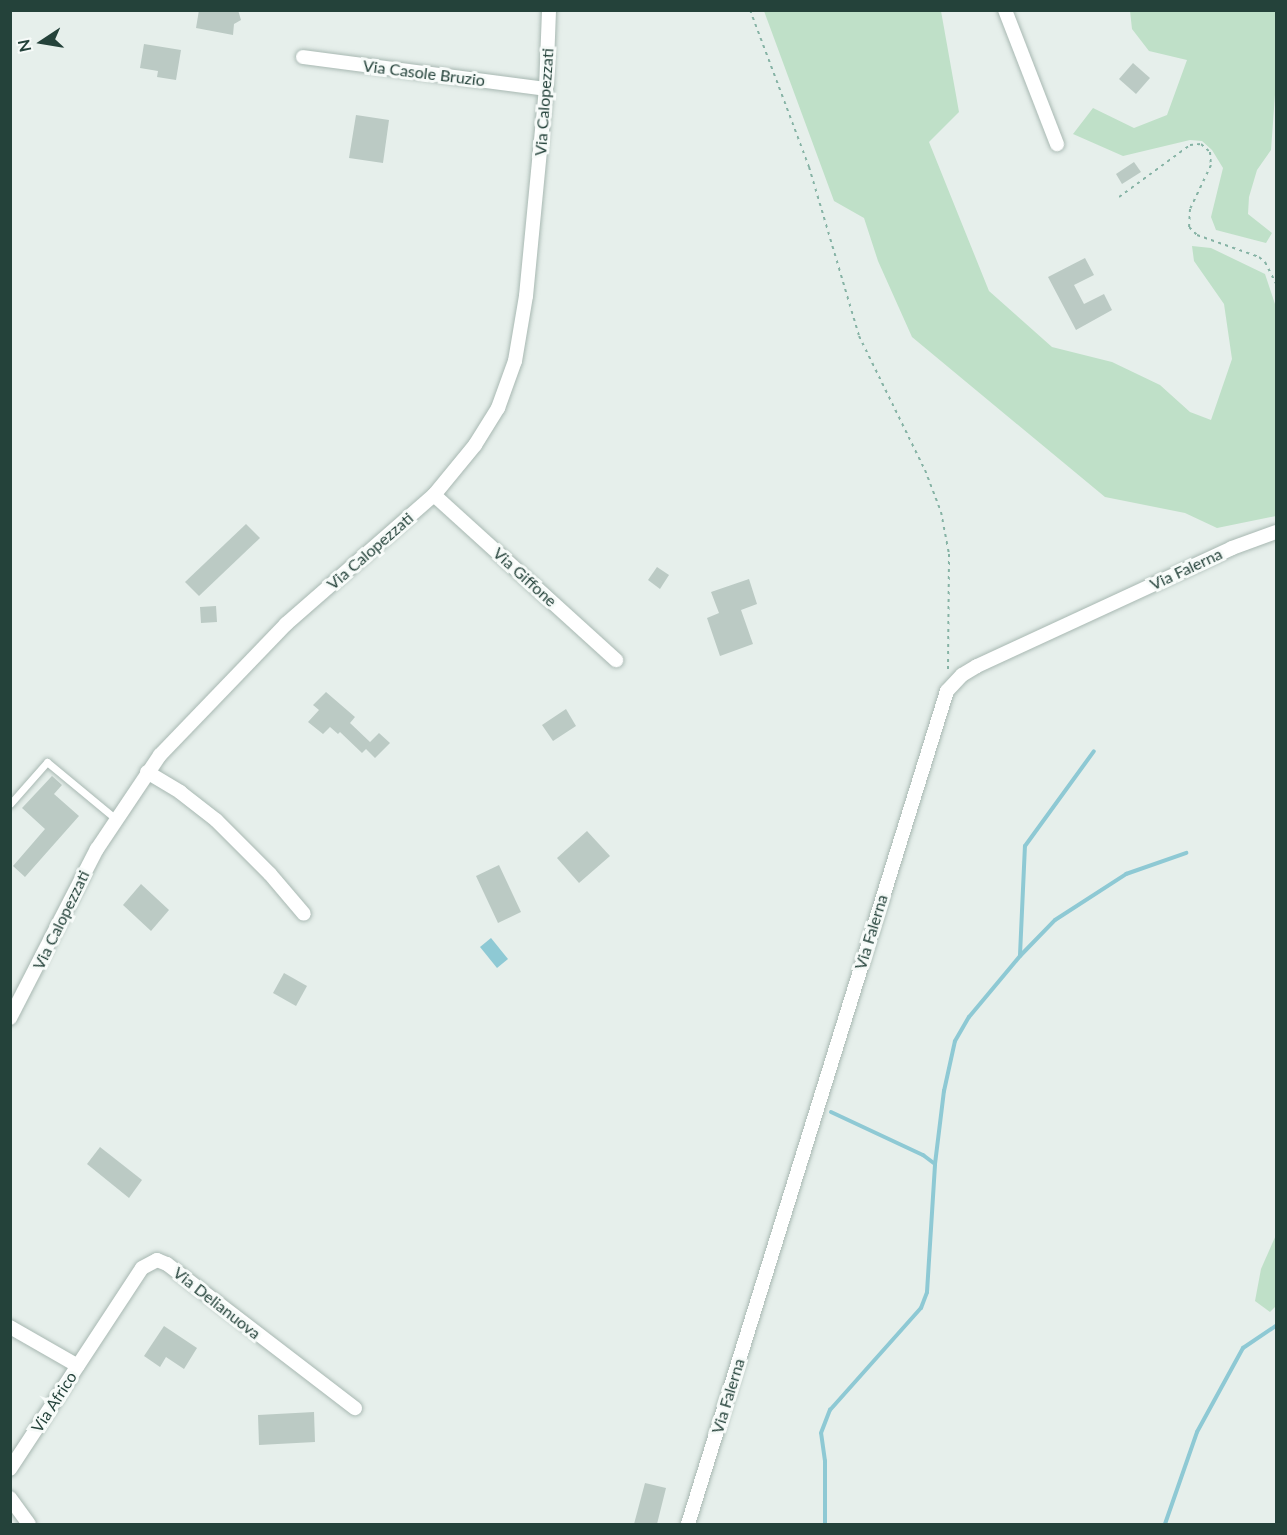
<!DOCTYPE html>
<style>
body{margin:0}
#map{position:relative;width:1287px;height:1535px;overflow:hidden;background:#e6efeb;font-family:Lato,sans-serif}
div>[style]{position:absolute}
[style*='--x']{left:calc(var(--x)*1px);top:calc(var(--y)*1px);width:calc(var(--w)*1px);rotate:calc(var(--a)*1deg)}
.green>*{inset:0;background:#bfe0c8}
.water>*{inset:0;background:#8ec9d4}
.stream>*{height:4px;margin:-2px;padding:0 2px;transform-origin:2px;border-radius:2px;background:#8ec9d4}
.building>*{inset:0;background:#bbcac4}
.path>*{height:2px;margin-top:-1px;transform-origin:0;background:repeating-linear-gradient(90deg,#86b3a5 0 3px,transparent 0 7.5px)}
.roads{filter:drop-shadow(0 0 2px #a8b8b2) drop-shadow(0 0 2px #a8b8b2)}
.lane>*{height:7px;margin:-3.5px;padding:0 3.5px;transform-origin:3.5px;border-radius:3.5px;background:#fff}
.street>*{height:14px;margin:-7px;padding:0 7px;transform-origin:7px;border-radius:7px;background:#fff}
span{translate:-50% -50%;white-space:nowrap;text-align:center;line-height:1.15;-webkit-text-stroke:6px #f7fbf9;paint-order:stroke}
.street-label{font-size:16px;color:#24423a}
.frame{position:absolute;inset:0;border:12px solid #24423a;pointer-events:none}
.north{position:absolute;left:12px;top:12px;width:60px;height:60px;-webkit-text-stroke:4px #f7fbf9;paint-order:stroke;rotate:258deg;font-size:16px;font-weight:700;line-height:24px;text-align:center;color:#24423a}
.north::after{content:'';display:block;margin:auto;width:21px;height:27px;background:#24423a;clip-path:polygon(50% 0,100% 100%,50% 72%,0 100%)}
</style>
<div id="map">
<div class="green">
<div style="clip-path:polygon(764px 11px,941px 11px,959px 112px,929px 142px,989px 291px,1052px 347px,1112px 362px,1160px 385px,1190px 412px,1211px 420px,1232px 359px,1224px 304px,1194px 261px,1192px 246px,1211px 248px,1265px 274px,1276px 307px,1276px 516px,1217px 528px,1185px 513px,1105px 497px,912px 337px,878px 261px,864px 218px,834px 201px)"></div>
<div style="clip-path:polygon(1130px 11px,1276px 11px,1276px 81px,1271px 150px,1257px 170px,1249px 197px,1248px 214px,1272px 233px,1266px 243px,1216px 230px,1211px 217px,1223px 168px,1212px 150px,1202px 141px,1190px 140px,1123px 156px,1073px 134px,1093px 108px,1134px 128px,1167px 115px,1187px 60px,1149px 51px,1132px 29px)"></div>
<div style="clip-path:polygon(1276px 1235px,1276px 1306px,1270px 1312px,1255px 1301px,1261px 1269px)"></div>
</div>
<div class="water">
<div style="clip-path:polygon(491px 938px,508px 959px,497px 968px,480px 947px)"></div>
</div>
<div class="stream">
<div style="--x:1020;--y:955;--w:109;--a:-87.4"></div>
<div style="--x:1025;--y:846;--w:117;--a:-54"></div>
<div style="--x:831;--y:1112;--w:102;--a:25.1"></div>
<div style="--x:923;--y:1155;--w:15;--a:37"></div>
<div style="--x:825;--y:1524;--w:63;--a:-90"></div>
<div style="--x:825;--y:1461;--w:28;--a:-98"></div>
<div style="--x:821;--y:1433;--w:25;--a:-69"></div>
<div style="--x:830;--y:1410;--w:137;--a:-48.3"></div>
<div style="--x:921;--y:1308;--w:17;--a:-69"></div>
<div style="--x:927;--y:1292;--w:128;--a:-86.4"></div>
<div style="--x:935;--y:1164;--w:74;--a:-83"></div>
<div style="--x:944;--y:1091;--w:51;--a:-77.6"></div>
<div style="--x:955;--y:1041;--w:28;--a:-60"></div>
<div style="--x:969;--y:1017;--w:80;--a:-50.1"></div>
<div style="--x:1020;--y:956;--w:50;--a:-45.8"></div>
<div style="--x:1055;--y:920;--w:85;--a:-32.9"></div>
<div style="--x:1126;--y:874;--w:64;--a:-19.3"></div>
<div style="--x:1165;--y:1524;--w:97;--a:-70.8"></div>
<div style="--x:1197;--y:1432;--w:96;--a:-61.3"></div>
<div style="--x:1243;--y:1348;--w:40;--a:-34"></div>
</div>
<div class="building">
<div style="clip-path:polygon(199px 10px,238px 10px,241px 20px,234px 24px,233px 35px,196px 28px)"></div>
<div style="clip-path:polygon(144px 44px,181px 50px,176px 80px,157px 77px,158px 71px,140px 68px)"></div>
<div style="clip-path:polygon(1133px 63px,1150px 78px,1136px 94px,1119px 79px)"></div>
<div style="clip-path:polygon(356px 115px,389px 120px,383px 163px,349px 158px)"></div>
<div style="clip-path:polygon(1134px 162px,1141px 172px,1122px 184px,1116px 174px)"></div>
<div style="clip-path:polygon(1085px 258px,1094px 275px,1074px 285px,1084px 304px,1104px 294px,1112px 310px,1076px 330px,1048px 277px)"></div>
<div style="clip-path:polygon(246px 524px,260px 538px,199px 596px,185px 582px)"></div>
<div style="clip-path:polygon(657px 567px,669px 575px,660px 589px,648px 580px)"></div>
<div style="clip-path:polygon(749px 579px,757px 604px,741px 610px,753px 644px,720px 656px,707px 618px,719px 613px,711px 592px)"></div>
<div style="clip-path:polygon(216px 606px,217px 622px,201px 623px,200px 607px)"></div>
<div style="clip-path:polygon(326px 692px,355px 717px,350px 723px,370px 742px,379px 733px,390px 743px,375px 758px,366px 749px,362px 753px,340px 732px,338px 734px,330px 727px,323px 734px,308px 722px,319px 710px,313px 705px)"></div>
<div style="clip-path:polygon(566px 709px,576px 726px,553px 741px,542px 725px)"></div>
<div style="clip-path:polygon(52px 776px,62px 785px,54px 794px,79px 816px,25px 877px,13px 866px,45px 829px,22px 808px)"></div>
<div style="clip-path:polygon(587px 831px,610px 856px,579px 883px,557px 858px)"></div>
<div style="clip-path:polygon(499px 865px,521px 912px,498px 923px,476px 876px)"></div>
<div style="clip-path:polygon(141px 884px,169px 910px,151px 931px,123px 905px)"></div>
<div style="clip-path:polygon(284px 973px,307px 986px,296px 1006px,273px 993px)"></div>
<div style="clip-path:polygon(100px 1147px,142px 1180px,129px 1198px,87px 1164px)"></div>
<div style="clip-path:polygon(164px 1326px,197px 1348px,184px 1369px,166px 1357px,160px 1367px,144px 1356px)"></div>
<div style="clip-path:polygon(314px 1412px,315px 1442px,259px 1445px,258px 1415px)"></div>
<div style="clip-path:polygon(645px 1483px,666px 1488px,657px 1524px,634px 1524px)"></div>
</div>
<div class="path">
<div style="--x:750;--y:10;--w:168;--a:69.4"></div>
<div style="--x:809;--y:167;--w:176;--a:73.5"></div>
<div style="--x:859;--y:336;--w:149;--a:63.8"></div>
<div style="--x:925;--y:470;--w:45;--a:69.1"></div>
<div style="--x:941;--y:512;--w:43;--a:79.2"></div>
<div style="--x:949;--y:554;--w:115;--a:90.5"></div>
<div style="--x:1119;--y:197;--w:88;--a:-36.2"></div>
<div style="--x:1190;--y:145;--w:11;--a:-5"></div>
<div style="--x:1201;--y:144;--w:12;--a:42"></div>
<div style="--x:1210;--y:152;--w:13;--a:86"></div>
<div style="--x:1211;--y:165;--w:49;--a:115.5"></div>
<div style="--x:1190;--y:209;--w:18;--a:93"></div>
<div style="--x:1189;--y:227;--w:11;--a:45"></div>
<div style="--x:1197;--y:235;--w:66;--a:19.5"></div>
<div style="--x:1259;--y:257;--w:8;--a:40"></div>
<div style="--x:1265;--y:262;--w:25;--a:63"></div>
</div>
<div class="roads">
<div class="lane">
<div style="--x:10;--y:804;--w:56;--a:-48.6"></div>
<div style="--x:47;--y:762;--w:89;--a:39.6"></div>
</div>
<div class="street">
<div style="--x:1005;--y:10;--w:144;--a:68.8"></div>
<div style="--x:303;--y:57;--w:245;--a:7.5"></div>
<div style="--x:434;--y:495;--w:246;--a:42.2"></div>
<div style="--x:147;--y:772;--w:39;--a:31"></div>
<div style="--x:180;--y:792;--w:46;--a:37.9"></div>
<div style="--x:216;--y:820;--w:76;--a:45"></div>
<div style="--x:270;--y:874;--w:52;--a:49.6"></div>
<div style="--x:10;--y:1018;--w:190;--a:-62.8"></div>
<div style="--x:97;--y:849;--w:113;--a:-56.2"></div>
<div style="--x:160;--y:755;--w:182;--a:-46.1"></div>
<div style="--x:286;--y:624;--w:196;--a:-41.1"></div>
<div style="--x:434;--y:495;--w:65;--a:-50.6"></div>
<div style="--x:475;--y:445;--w:44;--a:-58.1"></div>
<div style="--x:498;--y:408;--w:50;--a:-70.1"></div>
<div style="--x:515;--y:361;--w:66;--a:-80.4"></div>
<div style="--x:526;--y:296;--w:208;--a:-84.5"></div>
<div style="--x:546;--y:89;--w:79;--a:-87.8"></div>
<div style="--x:10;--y:1327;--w:78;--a:29.8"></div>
<div style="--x:10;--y:1469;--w:240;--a:-56.7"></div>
<div style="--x:142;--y:1268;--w:17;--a:-28"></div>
<div style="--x:157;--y:1260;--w:11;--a:22"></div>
<div style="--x:167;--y:1264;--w:237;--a:37.5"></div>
<div style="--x:10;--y:1498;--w:32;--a:54"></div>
<div style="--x:688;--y:1524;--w:872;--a:-72.73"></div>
<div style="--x:947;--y:691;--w:22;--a:-47"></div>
<div style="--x:962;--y:675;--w:17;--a:-31"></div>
<div style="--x:977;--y:666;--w:281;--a:-24.8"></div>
<div style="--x:1232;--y:548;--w:47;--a:-20"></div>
</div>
</div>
<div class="street-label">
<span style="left:424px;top:73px;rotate:7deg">Via Casole Bruzio</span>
<span style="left:544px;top:102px;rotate:-86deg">Via Calopezzati</span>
<span style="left:370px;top:551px;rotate:-41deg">Via Calopezzati</span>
<span style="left:1186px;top:569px;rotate:-25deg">Via Falerna</span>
<span style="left:525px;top:577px;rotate:42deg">Via Giffone</span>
<span style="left:61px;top:920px;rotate:-64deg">Via Calopezzati</span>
<span style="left:871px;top:932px;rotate:-73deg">Via Falerna</span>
<span style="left:217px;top:1303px;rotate:38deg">Via Delianuova</span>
<span style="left:728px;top:1396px;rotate:-73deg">Via Falerna</span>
<span style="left:54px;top:1402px;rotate:-57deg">Via Africo</span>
</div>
<div class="frame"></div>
<div class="north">N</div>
</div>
